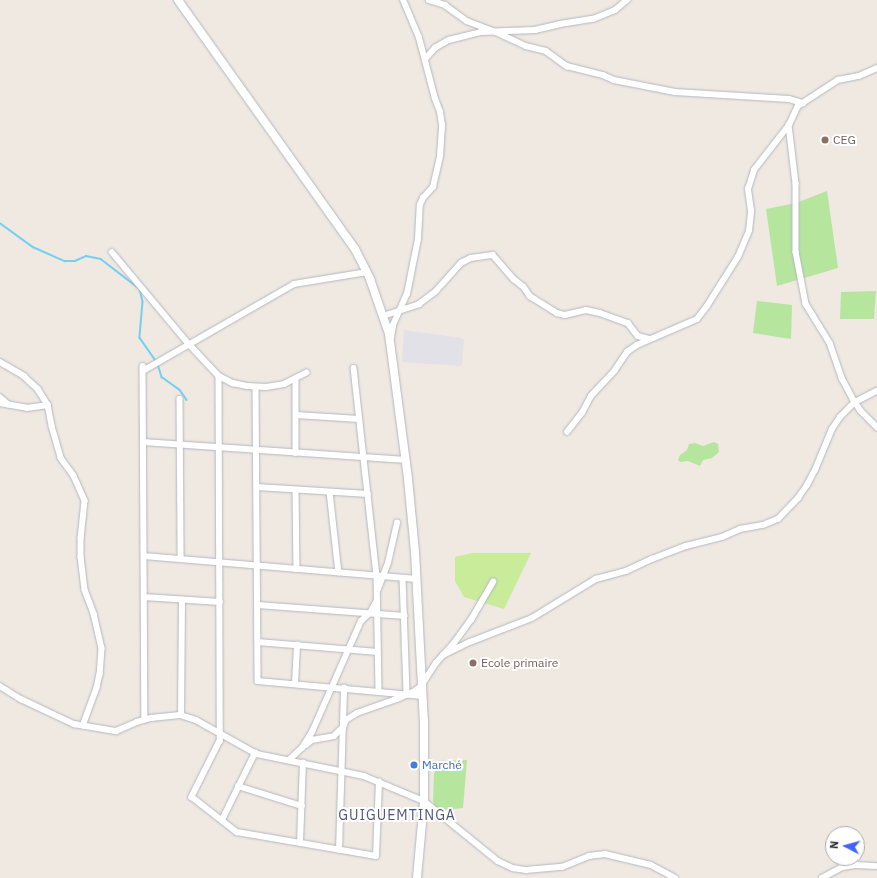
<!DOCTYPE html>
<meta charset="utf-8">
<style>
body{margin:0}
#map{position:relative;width:877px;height:878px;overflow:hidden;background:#efe9e1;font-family:"IBM Plex Sans",sans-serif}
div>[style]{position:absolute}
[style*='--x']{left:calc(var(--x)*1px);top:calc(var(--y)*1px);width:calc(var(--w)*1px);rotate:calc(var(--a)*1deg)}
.industrial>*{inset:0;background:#e3e1e8}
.green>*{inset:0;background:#b6e59e}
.pitch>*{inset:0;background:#c9ec9a}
.stream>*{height:1.5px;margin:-0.75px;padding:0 0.75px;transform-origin:0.75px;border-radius:0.75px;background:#75cff0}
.roads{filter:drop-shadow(0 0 1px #b4b7c1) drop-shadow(0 0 1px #b4b7c1)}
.street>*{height:5.5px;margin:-2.75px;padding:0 2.75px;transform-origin:2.75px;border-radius:2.75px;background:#fff}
.secondary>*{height:8px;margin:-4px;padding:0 4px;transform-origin:4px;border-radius:4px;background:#fff}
.dots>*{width:11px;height:11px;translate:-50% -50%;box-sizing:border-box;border:2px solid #fff;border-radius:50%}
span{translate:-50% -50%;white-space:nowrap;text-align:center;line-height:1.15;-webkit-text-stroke:4px #fff;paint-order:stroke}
.education-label{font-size:12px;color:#785e54}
.left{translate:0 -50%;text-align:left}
.shop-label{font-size:12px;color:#366cbe}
.quarter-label{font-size:14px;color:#4d5680;letter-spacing:1px}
.north{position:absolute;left:825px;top:826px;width:40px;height:40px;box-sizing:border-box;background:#fff;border:1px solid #ababab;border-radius:50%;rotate:276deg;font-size:11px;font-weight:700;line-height:16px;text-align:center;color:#2e2e2e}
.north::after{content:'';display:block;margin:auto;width:14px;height:18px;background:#4264fb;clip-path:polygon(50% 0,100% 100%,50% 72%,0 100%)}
</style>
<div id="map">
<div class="industrial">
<div style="clip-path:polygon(404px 330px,461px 338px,464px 340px,462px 364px,460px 366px,402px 362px)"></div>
</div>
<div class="green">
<div style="clip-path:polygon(827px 191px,838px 268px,777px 286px,766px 209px,796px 203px)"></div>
<div style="clip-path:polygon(876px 291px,874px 319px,840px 319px,841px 292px)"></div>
<div style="clip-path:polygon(757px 301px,792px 305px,791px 339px,753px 333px)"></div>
<div style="clip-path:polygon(714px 442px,718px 444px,719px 452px,712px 458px,703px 460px,700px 466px,688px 461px,680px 462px,678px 460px,680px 455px,687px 450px,689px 444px,695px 443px,703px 446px)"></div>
<div style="clip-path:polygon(467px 760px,463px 808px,436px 811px,433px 801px,434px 774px,438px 761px)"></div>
</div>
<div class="pitch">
<div style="clip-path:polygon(472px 553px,531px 553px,504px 609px,464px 597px,455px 581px,455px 557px)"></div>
</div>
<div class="stream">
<div style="--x:0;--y:223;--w:41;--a:36"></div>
<div style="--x:33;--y:247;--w:35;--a:24"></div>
<div style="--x:65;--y:261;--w:10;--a:0"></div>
<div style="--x:75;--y:261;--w:12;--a:-24"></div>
<div style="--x:86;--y:256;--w:15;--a:11"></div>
<div style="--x:101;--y:259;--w:49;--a:37.6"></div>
<div style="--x:140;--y:289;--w:13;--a:77"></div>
<div style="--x:143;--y:302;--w:36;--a:95"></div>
<div style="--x:140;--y:338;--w:28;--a:55"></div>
<div style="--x:158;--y:364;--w:14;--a:73"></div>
<div style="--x:162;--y:377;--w:22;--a:36"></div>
<div style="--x:180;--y:390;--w:12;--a:55"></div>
</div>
<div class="roads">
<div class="street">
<div style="--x:429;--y:0;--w:17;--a:17"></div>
<div style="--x:445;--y:5;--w:27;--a:36"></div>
<div style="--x:467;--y:21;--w:31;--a:21"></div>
<div style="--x:496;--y:32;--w:33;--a:25"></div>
<div style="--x:526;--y:46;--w:21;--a:14"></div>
<div style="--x:546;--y:51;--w:26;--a:36"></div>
<div style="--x:567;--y:66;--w:37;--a:14"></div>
<div style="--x:603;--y:75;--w:12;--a:24"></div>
<div style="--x:614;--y:80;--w:62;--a:11.1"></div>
<div style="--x:675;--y:92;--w:114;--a:3.5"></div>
<div style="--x:789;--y:99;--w:15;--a:16"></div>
<div style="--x:425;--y:59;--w:15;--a:-48"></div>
<div style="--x:435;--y:48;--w:16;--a:-30"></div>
<div style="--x:449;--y:40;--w:33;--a:-14"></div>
<div style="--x:481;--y:32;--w:54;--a:-2.1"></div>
<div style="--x:535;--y:30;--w:26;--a:-13"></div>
<div style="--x:560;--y:24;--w:33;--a:-9"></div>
<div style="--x:593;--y:19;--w:24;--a:-22"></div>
<div style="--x:615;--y:10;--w:16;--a:-40"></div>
<div style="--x:789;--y:125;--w:59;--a:83.2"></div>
<div style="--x:796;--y:184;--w:68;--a:90"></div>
<div style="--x:796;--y:252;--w:53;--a:79.1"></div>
<div style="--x:806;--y:304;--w:46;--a:58.4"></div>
<div style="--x:830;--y:343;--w:37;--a:71"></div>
<div style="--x:842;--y:378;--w:27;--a:62"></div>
<div style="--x:855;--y:402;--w:11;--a:56"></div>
<div style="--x:861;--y:411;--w:23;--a:45"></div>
<div style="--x:112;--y:252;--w:120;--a:50.1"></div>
<div style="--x:189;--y:344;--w:44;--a:46.8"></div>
<div style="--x:219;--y:376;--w:16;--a:27"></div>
<div style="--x:233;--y:383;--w:14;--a:12"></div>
<div style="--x:247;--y:386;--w:19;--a:3"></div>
<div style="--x:266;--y:387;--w:18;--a:-9"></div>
<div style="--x:284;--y:384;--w:25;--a:-27"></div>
<div style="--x:383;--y:316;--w:38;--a:-18"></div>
<div style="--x:419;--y:304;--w:20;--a:-37"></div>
<div style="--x:435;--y:292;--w:39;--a:-48"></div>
<div style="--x:461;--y:263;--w:11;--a:-27"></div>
<div style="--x:471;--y:258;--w:22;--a:-8"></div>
<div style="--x:493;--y:255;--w:33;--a:49"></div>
<div style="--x:515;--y:280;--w:11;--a:38"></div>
<div style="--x:524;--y:287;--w:11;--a:56"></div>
<div style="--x:530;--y:296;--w:32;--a:32"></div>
<div style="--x:557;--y:313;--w:8;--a:14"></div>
<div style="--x:565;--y:315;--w:22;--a:-13"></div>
<div style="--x:586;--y:310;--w:14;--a:12"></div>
<div style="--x:600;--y:313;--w:30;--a:20"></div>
<div style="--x:628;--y:323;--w:16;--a:52"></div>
<div style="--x:638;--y:336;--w:11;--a:15"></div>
<div style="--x:391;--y:338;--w:13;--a:-81"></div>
<div style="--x:393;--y:325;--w:34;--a:-66"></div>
<div style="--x:407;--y:294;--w:56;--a:-78.7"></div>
<div style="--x:418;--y:239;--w:34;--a:-87"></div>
<div style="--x:420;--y:205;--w:8;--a:-67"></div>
<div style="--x:423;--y:198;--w:15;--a:-48"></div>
<div style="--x:433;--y:187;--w:32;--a:-77"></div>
<div style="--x:440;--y:156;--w:31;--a:-86"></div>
<div style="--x:442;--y:125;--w:13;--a:-99"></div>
<div style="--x:440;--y:112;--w:14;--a:-111"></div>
<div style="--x:435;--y:99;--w:63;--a:-104.7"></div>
<div style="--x:419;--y:38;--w:41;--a:-112.8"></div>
<div style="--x:0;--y:362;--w:28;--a:30"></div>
<div style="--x:24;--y:376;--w:19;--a:43"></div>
<div style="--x:38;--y:389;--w:19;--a:58"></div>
<div style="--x:48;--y:405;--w:21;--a:79"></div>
<div style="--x:52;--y:426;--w:33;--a:74"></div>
<div style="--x:61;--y:458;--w:22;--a:54"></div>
<div style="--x:74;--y:476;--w:27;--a:66"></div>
<div style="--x:85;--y:501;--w:37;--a:96"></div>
<div style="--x:81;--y:538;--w:19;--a:90"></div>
<div style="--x:81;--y:557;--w:33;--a:83"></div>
<div style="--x:85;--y:590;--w:26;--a:69"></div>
<div style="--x:94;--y:614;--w:35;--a:77"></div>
<div style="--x:102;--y:648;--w:26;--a:94"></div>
<div style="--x:100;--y:674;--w:14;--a:102"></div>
<div style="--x:97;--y:688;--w:40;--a:110.2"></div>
<div style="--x:143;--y:366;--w:353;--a:89.7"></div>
<div style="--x:354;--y:368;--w:209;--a:83.7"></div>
<div style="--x:377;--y:576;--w:116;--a:89"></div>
<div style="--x:143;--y:371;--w:174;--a:-29.9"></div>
<div style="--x:294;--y:284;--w:74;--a:-9.3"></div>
<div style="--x:219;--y:376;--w:365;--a:89.8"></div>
<div style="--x:220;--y:741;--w:63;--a:116.6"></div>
<div style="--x:192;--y:797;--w:57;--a:37.9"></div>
<div style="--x:237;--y:832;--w:141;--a:9.8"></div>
<div style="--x:376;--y:856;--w:74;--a:-87.7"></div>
<div style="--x:296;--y:379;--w:74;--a:90"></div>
<div style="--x:256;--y:387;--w:294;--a:89.6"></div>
<div style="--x:258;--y:681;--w:165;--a:5.2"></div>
<div style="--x:0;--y:397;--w:11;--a:41"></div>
<div style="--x:180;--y:399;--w:160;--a:89.6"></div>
<div style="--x:0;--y:403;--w:27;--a:10"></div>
<div style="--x:27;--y:408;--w:21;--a:-8"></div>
<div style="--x:296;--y:415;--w:63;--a:3.6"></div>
<div style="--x:567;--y:432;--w:24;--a:-52"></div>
<div style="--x:582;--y:413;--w:19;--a:-62"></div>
<div style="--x:591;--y:396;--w:35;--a:-47"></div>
<div style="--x:615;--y:370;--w:22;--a:-56"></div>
<div style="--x:627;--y:352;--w:12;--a:-35"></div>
<div style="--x:637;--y:345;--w:65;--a:-23.4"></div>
<div style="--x:697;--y:319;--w:16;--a:-52"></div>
<div style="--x:707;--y:306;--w:58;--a:-57.7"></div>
<div style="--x:738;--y:257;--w:28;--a:-67"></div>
<div style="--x:749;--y:231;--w:20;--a:-84"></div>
<div style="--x:751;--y:211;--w:22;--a:-98"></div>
<div style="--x:748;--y:189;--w:20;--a:-72"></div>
<div style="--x:754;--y:170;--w:57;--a:-52.1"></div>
<div style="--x:789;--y:125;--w:21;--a:-65"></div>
<div style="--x:798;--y:106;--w:48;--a:-33"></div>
<div style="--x:838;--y:80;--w:21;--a:-11"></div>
<div style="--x:859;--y:76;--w:20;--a:-24"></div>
<div style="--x:143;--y:442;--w:264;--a:3.9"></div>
<div style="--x:257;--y:487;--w:111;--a:3.6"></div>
<div style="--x:296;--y:490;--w:79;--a:89.3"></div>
<div style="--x:330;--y:492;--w:81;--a:83.7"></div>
<div style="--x:144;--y:556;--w:274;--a:4.8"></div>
<div style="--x:403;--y:578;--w:116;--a:88"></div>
<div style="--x:378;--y:589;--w:28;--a:-69"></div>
<div style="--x:388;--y:563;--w:41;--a:-77.3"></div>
<div style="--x:144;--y:597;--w:76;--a:3.8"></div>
<div style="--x:258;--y:605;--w:147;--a:4.3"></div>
<div style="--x:258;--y:642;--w:120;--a:4.8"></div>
<div style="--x:443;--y:655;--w:30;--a:-26"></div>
<div style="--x:470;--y:642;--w:66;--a:-21.2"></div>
<div style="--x:532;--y:618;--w:75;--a:-31.4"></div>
<div style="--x:596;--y:579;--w:31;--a:-15"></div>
<div style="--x:626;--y:571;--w:29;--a:-25"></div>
<div style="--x:652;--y:559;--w:36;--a:-21"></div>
<div style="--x:686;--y:546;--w:37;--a:-14"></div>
<div style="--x:722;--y:537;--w:20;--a:-24"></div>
<div style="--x:740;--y:529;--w:23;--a:-10"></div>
<div style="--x:763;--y:525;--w:16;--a:-22"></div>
<div style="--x:778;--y:519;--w:29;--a:-46"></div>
<div style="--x:798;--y:498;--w:16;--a:-55"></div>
<div style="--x:807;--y:485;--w:17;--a:-62"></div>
<div style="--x:815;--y:470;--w:44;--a:-67.5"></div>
<div style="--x:832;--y:429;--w:14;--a:-56"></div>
<div style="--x:840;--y:417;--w:21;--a:-45"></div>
<div style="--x:855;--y:402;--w:25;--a:-27"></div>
<div style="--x:295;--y:684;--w:39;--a:-87"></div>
<div style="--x:0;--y:686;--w:25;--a:32"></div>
<div style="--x:21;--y:699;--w:59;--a:25.3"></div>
<div style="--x:74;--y:724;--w:43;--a:9.5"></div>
<div style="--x:116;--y:731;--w:23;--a:-23"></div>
<div style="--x:137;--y:722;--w:15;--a:-16"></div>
<div style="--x:151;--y:718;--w:29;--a:-6"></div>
<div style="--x:180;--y:715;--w:17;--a:17"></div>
<div style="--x:196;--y:720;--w:70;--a:29.1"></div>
<div style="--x:257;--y:754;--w:109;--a:11.6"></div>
<div style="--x:364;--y:776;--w:65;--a:22.6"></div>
<div style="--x:424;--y:801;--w:95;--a:39"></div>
<div style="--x:498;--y:861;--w:17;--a:25"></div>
<div style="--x:513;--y:868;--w:13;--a:9"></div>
<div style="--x:526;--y:870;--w:36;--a:-5"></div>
<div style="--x:562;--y:867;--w:29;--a:-22"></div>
<div style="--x:589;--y:856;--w:16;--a:-7"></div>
<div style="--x:605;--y:854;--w:47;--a:13.4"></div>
<div style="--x:651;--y:865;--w:27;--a:28"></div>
<div style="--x:181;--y:715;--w:115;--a:-89.5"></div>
<div style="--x:306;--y:745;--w:8;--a:-40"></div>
<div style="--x:312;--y:740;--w:22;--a:-10"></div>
<div style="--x:334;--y:736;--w:13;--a:-45"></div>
<div style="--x:343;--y:727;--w:8;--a:-67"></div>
<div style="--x:346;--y:720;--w:13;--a:-32"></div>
<div style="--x:357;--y:713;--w:42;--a:-19.3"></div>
<div style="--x:397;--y:699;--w:20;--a:-24"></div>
<div style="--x:415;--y:691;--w:8;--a:-40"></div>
<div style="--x:421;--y:686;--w:27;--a:-57"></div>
<div style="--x:436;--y:663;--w:27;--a:-48"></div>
<div style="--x:454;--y:643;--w:29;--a:-54"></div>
<div style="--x:471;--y:620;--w:44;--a:-59.9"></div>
<div style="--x:289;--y:760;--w:18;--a:-43"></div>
<div style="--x:302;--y:748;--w:19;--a:-58"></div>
<div style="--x:312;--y:732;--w:121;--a:-66.2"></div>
<div style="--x:361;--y:621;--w:12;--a:-42"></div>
<div style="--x:370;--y:613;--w:13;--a:-61"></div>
<div style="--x:238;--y:786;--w:67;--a:17.4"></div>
<div style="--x:222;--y:820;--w:75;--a:-63.8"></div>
<div style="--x:300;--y:843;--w:80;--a:-87.9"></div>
<div style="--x:339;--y:850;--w:162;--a:-88.2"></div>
<div style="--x:822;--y:878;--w:24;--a:-28"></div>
<div style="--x:843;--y:867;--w:13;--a:-9"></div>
<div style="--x:856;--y:865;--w:21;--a:3"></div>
</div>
<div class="secondary">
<div style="--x:178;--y:0;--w:305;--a:54.6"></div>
<div style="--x:355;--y:249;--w:34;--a:63"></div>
<div style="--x:370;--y:279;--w:58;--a:70.9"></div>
<div style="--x:389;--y:334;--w:146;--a:82.5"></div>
<div style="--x:408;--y:479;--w:73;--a:84.5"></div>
<div style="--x:415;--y:552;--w:169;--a:87"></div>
<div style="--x:424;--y:721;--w:80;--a:90"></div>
<div style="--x:424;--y:801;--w:77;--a:95.2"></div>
</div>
</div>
<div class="dots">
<div style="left:825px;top:140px;background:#8d6e63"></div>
<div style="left:473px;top:663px;background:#8d6e63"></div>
<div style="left:414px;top:765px;background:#3f7fe0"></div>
</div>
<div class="education-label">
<span class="left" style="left:833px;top:140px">CEG</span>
<span class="left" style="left:481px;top:663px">Ecole primaire</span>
</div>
<div class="shop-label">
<span class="left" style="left:422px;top:765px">Marché</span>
</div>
<div class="quarter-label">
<span style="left:397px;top:815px">GUIGUEMTINGA</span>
</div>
<div class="north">N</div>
</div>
